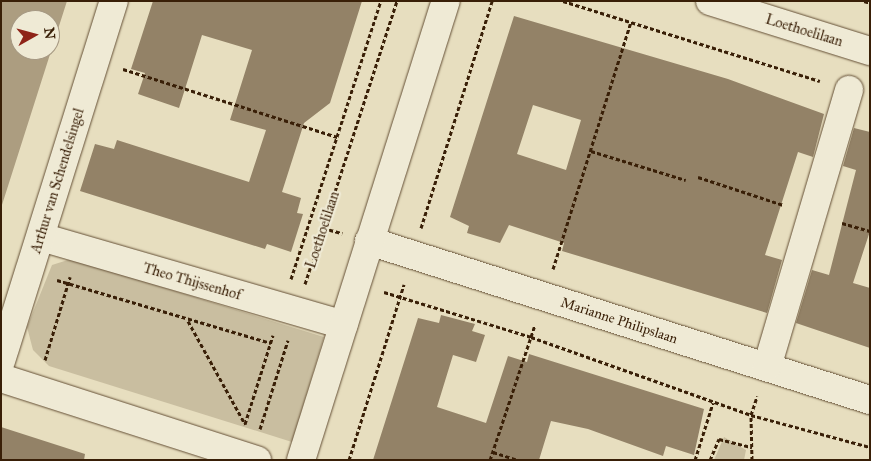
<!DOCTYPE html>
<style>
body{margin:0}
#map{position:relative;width:871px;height:461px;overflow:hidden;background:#e7debf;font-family:"IM FELL Great Primer",serif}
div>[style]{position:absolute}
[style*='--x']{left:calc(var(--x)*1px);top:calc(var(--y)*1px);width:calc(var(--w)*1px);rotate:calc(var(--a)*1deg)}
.green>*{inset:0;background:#c9bea0}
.water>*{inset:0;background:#ac9d80}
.building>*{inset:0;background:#938267}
.path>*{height:3px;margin-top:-1.5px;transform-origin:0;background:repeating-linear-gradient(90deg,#391f07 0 4px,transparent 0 6.5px)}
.roads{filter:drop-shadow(0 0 1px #644f35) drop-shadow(0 0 1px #644f35)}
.minor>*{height:28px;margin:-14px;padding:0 14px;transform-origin:14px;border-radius:14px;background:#efead5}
span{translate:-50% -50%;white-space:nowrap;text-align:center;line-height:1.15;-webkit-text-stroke:4.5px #efead5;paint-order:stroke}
.street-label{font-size:14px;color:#391f07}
.frame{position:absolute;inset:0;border:2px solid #391f07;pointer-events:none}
.north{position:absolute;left:10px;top:10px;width:50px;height:50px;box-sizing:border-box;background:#efead5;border:1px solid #a69983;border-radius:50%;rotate:83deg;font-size:14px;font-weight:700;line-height:20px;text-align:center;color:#391f07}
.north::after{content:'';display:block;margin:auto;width:18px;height:22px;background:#8f2418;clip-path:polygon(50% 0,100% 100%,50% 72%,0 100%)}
</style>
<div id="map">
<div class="green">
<div style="clip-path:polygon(71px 259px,324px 337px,292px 442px,49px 366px,33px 350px,27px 327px,52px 265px)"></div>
<div style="clip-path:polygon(724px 437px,746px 450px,744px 460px,714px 460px)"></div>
</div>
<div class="water">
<div style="clip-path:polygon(evenodd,1px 1px,67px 1px,1px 208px,1px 1px,20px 20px,50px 20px,50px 50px,20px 50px,20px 20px)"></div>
</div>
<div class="building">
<div style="clip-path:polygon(153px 1px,362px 1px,330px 103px,304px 123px,282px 192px,301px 198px,297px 213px,303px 214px,291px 252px,267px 244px,265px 249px,80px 191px,95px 144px,114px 149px,117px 140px,249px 182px,266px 130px,230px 120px,252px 50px,202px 35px,179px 108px,138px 94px,145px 73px,131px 69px)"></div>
<div style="clip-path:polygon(evenodd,514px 16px,728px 79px,824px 114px,813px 157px,798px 152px,765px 255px,782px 260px,767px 313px,562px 251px,564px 243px,509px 225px,500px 243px,467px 233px,469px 226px,450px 217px,514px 16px,533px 105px,581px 120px,566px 170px,517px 154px,533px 105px)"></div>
<div style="clip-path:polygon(854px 128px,870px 132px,870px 231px,853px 283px,870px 288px,870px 348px,796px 323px,812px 270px,829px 275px,856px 170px,843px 166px)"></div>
<div style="clip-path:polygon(441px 315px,475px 324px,472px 331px,485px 335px,476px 362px,453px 355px,437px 407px,486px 423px,508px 356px,527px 362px,529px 354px,704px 409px,694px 455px,666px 446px,663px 456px,588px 429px,551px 421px,539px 460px,373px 460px,418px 318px,439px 323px)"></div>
<div style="clip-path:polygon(1px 427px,85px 454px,84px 460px,1px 460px)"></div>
</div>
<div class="path">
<div style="--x:563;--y:1;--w:269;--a:17.3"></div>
<div style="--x:864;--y:1;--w:6;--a:18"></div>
<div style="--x:123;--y:69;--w:225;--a:17.6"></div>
<div style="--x:591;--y:151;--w:99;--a:17"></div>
<div style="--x:698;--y:177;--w:89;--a:18.2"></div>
<div style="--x:842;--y:223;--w:29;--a:16"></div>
<div style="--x:323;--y:228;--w:20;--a:15"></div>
<div style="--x:421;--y:228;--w:238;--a:-72.6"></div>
<div style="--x:553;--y:269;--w:259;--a:-72.5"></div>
<div style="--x:291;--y:279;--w:292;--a:-72.1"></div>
<div style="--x:57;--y:280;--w:223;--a:16.4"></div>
<div style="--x:305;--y:284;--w:298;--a:-72"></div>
<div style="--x:384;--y:292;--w:154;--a:17"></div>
<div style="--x:531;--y:337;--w:233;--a:19.5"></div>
<div style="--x:751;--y:415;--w:20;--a:-72"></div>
<div style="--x:188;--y:321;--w:118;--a:61"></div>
<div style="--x:45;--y:360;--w:87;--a:-73.2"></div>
<div style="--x:245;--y:424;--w:93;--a:-72.5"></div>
<div style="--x:260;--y:429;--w:93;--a:-72.5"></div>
<div style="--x:493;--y:452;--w:25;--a:18"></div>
<div style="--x:349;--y:460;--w:184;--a:-72.6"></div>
<div style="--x:490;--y:460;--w:142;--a:-71.6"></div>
<div style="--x:695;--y:460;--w:60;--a:-72.5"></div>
<div style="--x:710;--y:460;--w:23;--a:-67"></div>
<div style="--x:719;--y:439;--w:34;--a:14"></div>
<div style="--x:752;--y:460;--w:45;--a:-91.3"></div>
<div style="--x:751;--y:415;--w:123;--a:15.1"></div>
</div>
<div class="roads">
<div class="minor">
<div style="--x:710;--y:1;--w:168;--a:17.4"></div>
<div style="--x:41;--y:237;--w:315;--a:16.2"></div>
<div style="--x:369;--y:241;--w:526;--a:17.61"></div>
<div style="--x:1;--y:361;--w:377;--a:-72.6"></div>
<div style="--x:767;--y:367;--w:289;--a:-73.5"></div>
<div style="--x:1;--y:378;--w:269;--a:17.8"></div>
<div style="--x:301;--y:460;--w:481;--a:-72.5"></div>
</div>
</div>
<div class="street-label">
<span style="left:804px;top:31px;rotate:17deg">Loethoelilaan</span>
<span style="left:58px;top:181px;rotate:-73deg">Arthur van Schendelsingel</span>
<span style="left:323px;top:230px;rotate:-72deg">Loethoelilaan</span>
<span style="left:192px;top:282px;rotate:16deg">Theo Thijssenhof</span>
<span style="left:619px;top:321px;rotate:18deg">Marianne Philipslaan</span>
</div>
<div class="frame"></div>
<div class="north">N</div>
</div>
